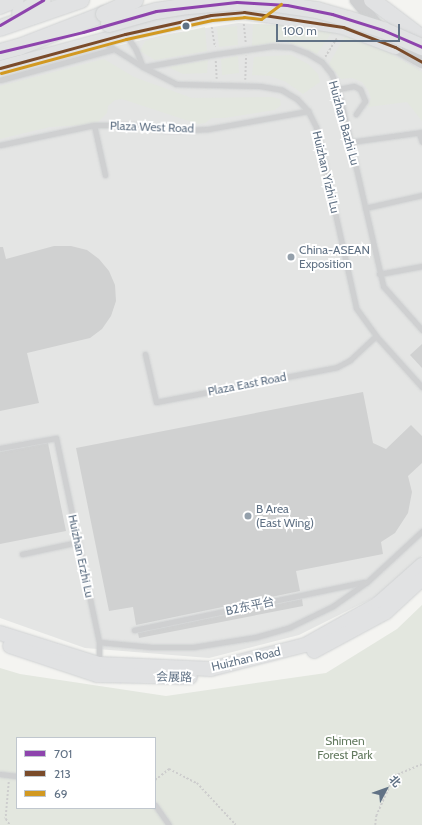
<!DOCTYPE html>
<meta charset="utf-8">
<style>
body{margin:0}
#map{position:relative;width:422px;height:825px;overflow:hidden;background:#f4f4f1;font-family:Cabin,"Noto Sans SC",sans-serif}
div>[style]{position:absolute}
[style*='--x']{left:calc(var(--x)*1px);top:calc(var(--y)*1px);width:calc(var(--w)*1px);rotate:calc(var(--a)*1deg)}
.built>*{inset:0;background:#e4e5e4}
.green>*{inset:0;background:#e3e7df}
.building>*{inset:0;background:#d0d1d1}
.path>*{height:1.5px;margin-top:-0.75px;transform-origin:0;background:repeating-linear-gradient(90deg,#cdcdcd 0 2px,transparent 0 4px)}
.roads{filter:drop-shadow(0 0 1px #d0d2d3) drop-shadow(0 0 1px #d0d2d3)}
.service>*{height:5px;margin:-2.5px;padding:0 2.5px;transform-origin:2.5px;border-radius:2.5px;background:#cfd0d1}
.tertiary>*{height:12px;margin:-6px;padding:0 6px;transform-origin:6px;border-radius:6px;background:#cfd0d1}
.secondary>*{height:14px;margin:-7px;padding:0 7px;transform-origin:7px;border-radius:7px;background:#e1e2e3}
.trunk>*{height:16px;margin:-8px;padding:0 8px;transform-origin:8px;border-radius:8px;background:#e1e2e3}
.bridges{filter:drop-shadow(0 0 1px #cfd1d1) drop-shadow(0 0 1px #cfd1d1)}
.trunk-bridge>*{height:16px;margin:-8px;padding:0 8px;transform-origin:8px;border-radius:8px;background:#e1e2e3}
.bus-1>*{height:3px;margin:-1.5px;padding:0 1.5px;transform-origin:1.5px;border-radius:1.5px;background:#8e44ad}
.bus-2>*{height:3px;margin:-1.5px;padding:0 1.5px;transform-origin:1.5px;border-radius:1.5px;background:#7a4b2a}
.bus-3>*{height:3px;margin:-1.5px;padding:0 1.5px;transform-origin:1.5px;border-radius:1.5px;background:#d29921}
.dots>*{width:11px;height:11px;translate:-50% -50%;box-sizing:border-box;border:2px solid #fff;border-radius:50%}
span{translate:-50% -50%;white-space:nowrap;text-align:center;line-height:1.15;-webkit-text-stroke:4px #fff;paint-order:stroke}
.street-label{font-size:12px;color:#617285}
.poi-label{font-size:12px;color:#617285}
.left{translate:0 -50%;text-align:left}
.park-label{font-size:12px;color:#647b60}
.legend{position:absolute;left:16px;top:737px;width:140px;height:72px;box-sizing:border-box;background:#fff;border:1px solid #c0c7ce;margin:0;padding:5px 7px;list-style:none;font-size:12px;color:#617285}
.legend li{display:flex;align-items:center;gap:8px;height:20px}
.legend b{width:20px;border:1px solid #c0c7ce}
.north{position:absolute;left:366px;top:769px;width:40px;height:40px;-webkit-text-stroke:3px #fff;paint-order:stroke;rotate:49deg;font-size:11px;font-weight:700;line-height:16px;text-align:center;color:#617285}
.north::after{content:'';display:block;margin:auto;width:14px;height:18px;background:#617285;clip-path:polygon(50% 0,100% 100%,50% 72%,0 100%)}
.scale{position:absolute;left:276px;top:24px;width:124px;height:18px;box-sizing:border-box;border:2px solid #617285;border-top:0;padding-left:5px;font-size:12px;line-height:14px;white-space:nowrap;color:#617285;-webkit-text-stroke:3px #fff;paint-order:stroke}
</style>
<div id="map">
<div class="built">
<div style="clip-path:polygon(238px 23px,322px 28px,392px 52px,422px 70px,422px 556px,381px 594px,299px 635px,209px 658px,85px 648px,0 618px,0 77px,77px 55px,168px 34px)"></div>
</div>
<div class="green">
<div style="clip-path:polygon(253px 24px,306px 26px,332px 32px,317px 54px,300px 46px,282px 41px,252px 46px)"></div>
<div style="clip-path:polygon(237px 26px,238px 45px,219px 47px,217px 28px)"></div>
<div style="clip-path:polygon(205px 27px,207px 51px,155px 60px,140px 51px,145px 41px)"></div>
<div style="clip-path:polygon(345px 36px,390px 53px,422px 72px,422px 121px,407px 102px,368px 107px,371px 98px,368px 90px,362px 82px,352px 78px,341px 79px,329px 64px)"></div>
<div style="clip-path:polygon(291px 55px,308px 64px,318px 74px,320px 82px,303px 94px,286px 82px,270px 76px,252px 75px,254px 57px)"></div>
<div style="clip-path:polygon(238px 56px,239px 73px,222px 75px,221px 59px)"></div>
<div style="clip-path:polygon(104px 59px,134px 77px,192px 98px,272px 97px,280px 99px,281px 105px,275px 110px,224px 118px,212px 118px,205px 123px,198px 124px,122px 99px,115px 100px,108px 106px,107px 113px,98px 122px,84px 125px,50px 127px,0 139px,0 86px)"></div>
<div style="clip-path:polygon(208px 60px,207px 73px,183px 74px,168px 67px)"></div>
<div style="clip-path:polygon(evenodd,422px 605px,422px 825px,0 825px,0 668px,20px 674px,166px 696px,326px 673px,397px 629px,422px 605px,17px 738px,155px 738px,155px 808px,17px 808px,17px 738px)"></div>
</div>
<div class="building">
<div style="clip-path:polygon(54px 246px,71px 246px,87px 250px,99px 259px,109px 271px,115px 285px,116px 301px,111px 316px,102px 329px,90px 338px,27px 353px,39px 403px,0 411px,0 247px,3px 247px,6px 259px)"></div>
<div style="clip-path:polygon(422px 344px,422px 368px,410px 355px)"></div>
<div style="clip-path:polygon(363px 392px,373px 443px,386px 449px,411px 425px,422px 436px,422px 463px,408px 476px,412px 492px,408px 513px,395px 533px,381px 542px,383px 554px,296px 571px,300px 591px,136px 625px,133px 607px,109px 611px,76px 448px)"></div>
<div style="clip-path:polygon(48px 443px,66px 531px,0 544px,0 452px)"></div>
<div style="clip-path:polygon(302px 599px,303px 606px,139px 638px,138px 633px)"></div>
</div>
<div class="path">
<div style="--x:244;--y:24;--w:20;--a:84"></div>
<div style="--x:212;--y:27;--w:20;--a:81"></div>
<div style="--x:325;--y:57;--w:22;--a:-58"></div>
<div style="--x:216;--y:61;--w:18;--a:87"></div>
<div style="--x:245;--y:80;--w:24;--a:-88"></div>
<div style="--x:155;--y:780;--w:18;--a:-38"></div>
<div style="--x:169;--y:769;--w:31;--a:27"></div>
<div style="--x:197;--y:783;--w:57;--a:47.1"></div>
<div style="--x:9;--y:782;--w:37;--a:95"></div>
<div style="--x:6;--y:819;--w:7;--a:56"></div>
<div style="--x:375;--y:825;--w:9;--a:-84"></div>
<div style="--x:376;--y:816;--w:44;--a:-65.8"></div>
<div style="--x:394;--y:776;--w:30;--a:-23"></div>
</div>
<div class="roads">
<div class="service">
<div style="--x:126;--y:35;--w:18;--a:56"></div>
<div style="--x:136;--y:50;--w:18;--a:68"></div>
<div style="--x:103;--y:42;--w:47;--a:32"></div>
<div style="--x:143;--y:67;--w:37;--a:27"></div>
<div style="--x:176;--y:84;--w:84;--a:1.4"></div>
<div style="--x:260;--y:86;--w:22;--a:10"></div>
<div style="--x:282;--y:90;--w:17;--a:31"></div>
<div style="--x:297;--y:99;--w:16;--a:47"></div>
<div style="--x:308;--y:111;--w:18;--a:63"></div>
<div style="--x:316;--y:127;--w:185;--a:77.5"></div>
<div style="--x:356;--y:308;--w:34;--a:54"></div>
<div style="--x:376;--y:336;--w:69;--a:48"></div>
<div style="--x:143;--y:67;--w:74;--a:-10.1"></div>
<div style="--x:216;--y:54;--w:57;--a:-8.1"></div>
<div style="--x:272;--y:46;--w:19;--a:3"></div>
<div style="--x:291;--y:47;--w:17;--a:21"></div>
<div style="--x:307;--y:53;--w:17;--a:31"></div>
<div style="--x:322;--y:62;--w:14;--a:51"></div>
<div style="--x:331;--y:73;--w:17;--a:66"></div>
<div style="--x:338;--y:89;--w:202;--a:77.1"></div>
<div style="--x:383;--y:286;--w:59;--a:48.4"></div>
<div style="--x:0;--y:80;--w:118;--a:-15.2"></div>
<div style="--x:338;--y:89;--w:16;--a:-11"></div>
<div style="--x:354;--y:86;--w:7;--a:27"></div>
<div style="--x:360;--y:89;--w:13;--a:67"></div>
<div style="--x:365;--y:101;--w:16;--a:125"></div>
<div style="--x:419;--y:133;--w:9;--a:72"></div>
<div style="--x:350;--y:142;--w:73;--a:-7.9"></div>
<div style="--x:0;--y:145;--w:96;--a:-12"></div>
<div style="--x:105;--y:175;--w:51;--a:-102.4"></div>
<div style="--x:94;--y:125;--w:40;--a:0"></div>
<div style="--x:134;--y:125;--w:32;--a:9"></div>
<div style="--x:166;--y:130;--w:22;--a:0"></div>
<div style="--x:188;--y:130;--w:20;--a:-3"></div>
<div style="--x:208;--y:129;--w:102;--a:-10.2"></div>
<div style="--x:365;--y:208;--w:58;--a:-12.8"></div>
<div style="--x:379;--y:274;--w:44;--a:-10.5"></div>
<div style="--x:145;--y:354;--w:49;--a:77.1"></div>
<div style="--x:156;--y:402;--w:184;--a:-10.9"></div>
<div style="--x:337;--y:367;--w:15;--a:-28"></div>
<div style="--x:350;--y:360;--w:35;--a:-43"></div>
<div style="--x:0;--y:448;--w:57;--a:-10.1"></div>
<div style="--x:56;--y:438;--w:208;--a:78.1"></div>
<div style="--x:99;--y:642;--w:21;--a:90"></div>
<div style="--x:22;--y:554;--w:57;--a:-12.1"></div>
<div style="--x:134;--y:630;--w:235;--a:-11.8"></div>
<div style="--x:99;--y:642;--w:53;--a:5.4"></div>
<div style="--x:152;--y:647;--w:41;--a:0"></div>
<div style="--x:193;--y:647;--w:64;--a:-9"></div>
<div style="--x:256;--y:637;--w:35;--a:-16"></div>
<div style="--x:290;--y:627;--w:48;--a:-26"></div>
<div style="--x:333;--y:606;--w:42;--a:-35.2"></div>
<div style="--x:367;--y:582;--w:75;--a:-42.8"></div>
<div style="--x:0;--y:774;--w:17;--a:7"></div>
<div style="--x:155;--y:805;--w:24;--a:55"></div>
</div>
<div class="tertiary">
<div style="--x:356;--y:0;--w:61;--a:50.3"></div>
<div style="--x:395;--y:47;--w:31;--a:29"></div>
</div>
<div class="secondary">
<div style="--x:0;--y:7;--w:18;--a:-22"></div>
<div style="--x:0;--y:68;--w:130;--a:-15.2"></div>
<div style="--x:125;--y:34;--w:88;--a:-12.5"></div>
<div style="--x:211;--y:15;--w:33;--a:-5"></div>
<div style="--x:244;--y:12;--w:100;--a:8.6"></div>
<div style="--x:343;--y:27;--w:56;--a:21"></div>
<div style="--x:0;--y:633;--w:104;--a:17.4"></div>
<div style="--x:99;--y:664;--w:112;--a:2.6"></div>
<div style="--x:211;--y:669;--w:97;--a:-14.3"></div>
<div style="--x:305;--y:645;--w:84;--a:-29.3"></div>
<div style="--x:378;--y:604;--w:59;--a:-41.6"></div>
<div style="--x:10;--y:646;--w:92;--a:18.4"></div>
<div style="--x:97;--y:675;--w:93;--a:1.2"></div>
<div style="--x:314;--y:651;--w:82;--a:-28.4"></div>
<div style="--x:386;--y:612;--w:49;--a:-42.5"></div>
</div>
<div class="trunk">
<div style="--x:372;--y:0;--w:63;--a:37.2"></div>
<div style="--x:20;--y:13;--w:26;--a:-29"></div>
<div style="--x:0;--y:28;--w:86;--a:-19.1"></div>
<div style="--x:0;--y:52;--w:20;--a:-15"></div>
<div style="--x:19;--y:47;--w:91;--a:-21.2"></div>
</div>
</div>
<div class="bridges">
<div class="trunk-bridge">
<div style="--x:104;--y:14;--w:34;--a:-24"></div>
<div style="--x:109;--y:24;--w:49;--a:-15.5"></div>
<div style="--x:156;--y:11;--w:33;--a:-9"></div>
<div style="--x:189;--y:6;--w:48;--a:-4.8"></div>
<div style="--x:237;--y:2;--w:33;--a:2"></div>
<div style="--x:270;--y:3;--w:48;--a:8.5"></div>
<div style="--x:317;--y:10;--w:33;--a:16"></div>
<div style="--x:349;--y:19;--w:36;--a:18"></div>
<div style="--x:383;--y:30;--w:43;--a:23.6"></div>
</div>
</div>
<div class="bus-1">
<div style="--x:0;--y:25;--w:50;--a:-30.2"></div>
<div style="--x:0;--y:52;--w:85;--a:-13.5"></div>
<div style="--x:83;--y:32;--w:76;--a:-16"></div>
<div style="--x:156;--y:11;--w:81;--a:-6.3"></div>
<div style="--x:237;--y:2;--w:50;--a:3.4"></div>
<div style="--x:287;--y:5;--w:46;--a:11.3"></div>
<div style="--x:332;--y:14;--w:53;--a:17.4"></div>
<div style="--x:383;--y:30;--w:43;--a:23.6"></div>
</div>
<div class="bus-2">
<div style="--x:0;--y:68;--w:130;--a:-15.2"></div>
<div style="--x:125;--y:34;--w:88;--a:-12.5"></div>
<div style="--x:211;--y:15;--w:33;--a:-5"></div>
<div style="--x:244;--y:12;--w:100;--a:8.6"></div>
<div style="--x:343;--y:27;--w:56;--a:21"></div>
<div style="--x:395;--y:47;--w:31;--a:29"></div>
</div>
<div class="bus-3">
<div style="--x:1;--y:73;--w:130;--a:-15.2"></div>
<div style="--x:126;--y:39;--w:88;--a:-12.5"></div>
<div style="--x:212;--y:20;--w:32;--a:-5"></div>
<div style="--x:244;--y:17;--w:17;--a:7"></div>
<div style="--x:261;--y:19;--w:25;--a:-37"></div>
</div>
<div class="dots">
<div style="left:186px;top:26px;background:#617285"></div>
<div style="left:291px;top:257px;background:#94a0ab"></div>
<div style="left:248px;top:516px;background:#94a0ab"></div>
</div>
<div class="street-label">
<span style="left:344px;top:123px;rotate:75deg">Huizhan Bazhi Lu</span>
<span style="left:152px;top:127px;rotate:2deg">Plaza West Road</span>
<span style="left:326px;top:172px;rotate:77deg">Huizhan Yizhi Lu</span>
<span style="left:247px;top:384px;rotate:-11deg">Plaza East Road</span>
<span style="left:81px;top:556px;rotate:78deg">Huizhan Erzhi Lu</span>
<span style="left:250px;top:606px;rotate:-12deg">B2东平台</span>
<span style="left:246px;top:659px;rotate:-13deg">Huizhan Road</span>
<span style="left:174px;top:677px;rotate:1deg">会展路</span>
</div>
<div class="poi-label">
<span class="left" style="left:299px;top:257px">China-ASEAN<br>Exposition</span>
<span class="left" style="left:256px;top:516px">B Area<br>(East Wing)</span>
</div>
<div class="park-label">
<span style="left:345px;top:748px">Shimen<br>Forest Park</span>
</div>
<ul class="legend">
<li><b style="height:5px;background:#8e44ad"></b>701</li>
<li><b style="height:5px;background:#7a4b2a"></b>213</li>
<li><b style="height:5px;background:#d29921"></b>69</li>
</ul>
<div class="north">北</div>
<div class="scale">100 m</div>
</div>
